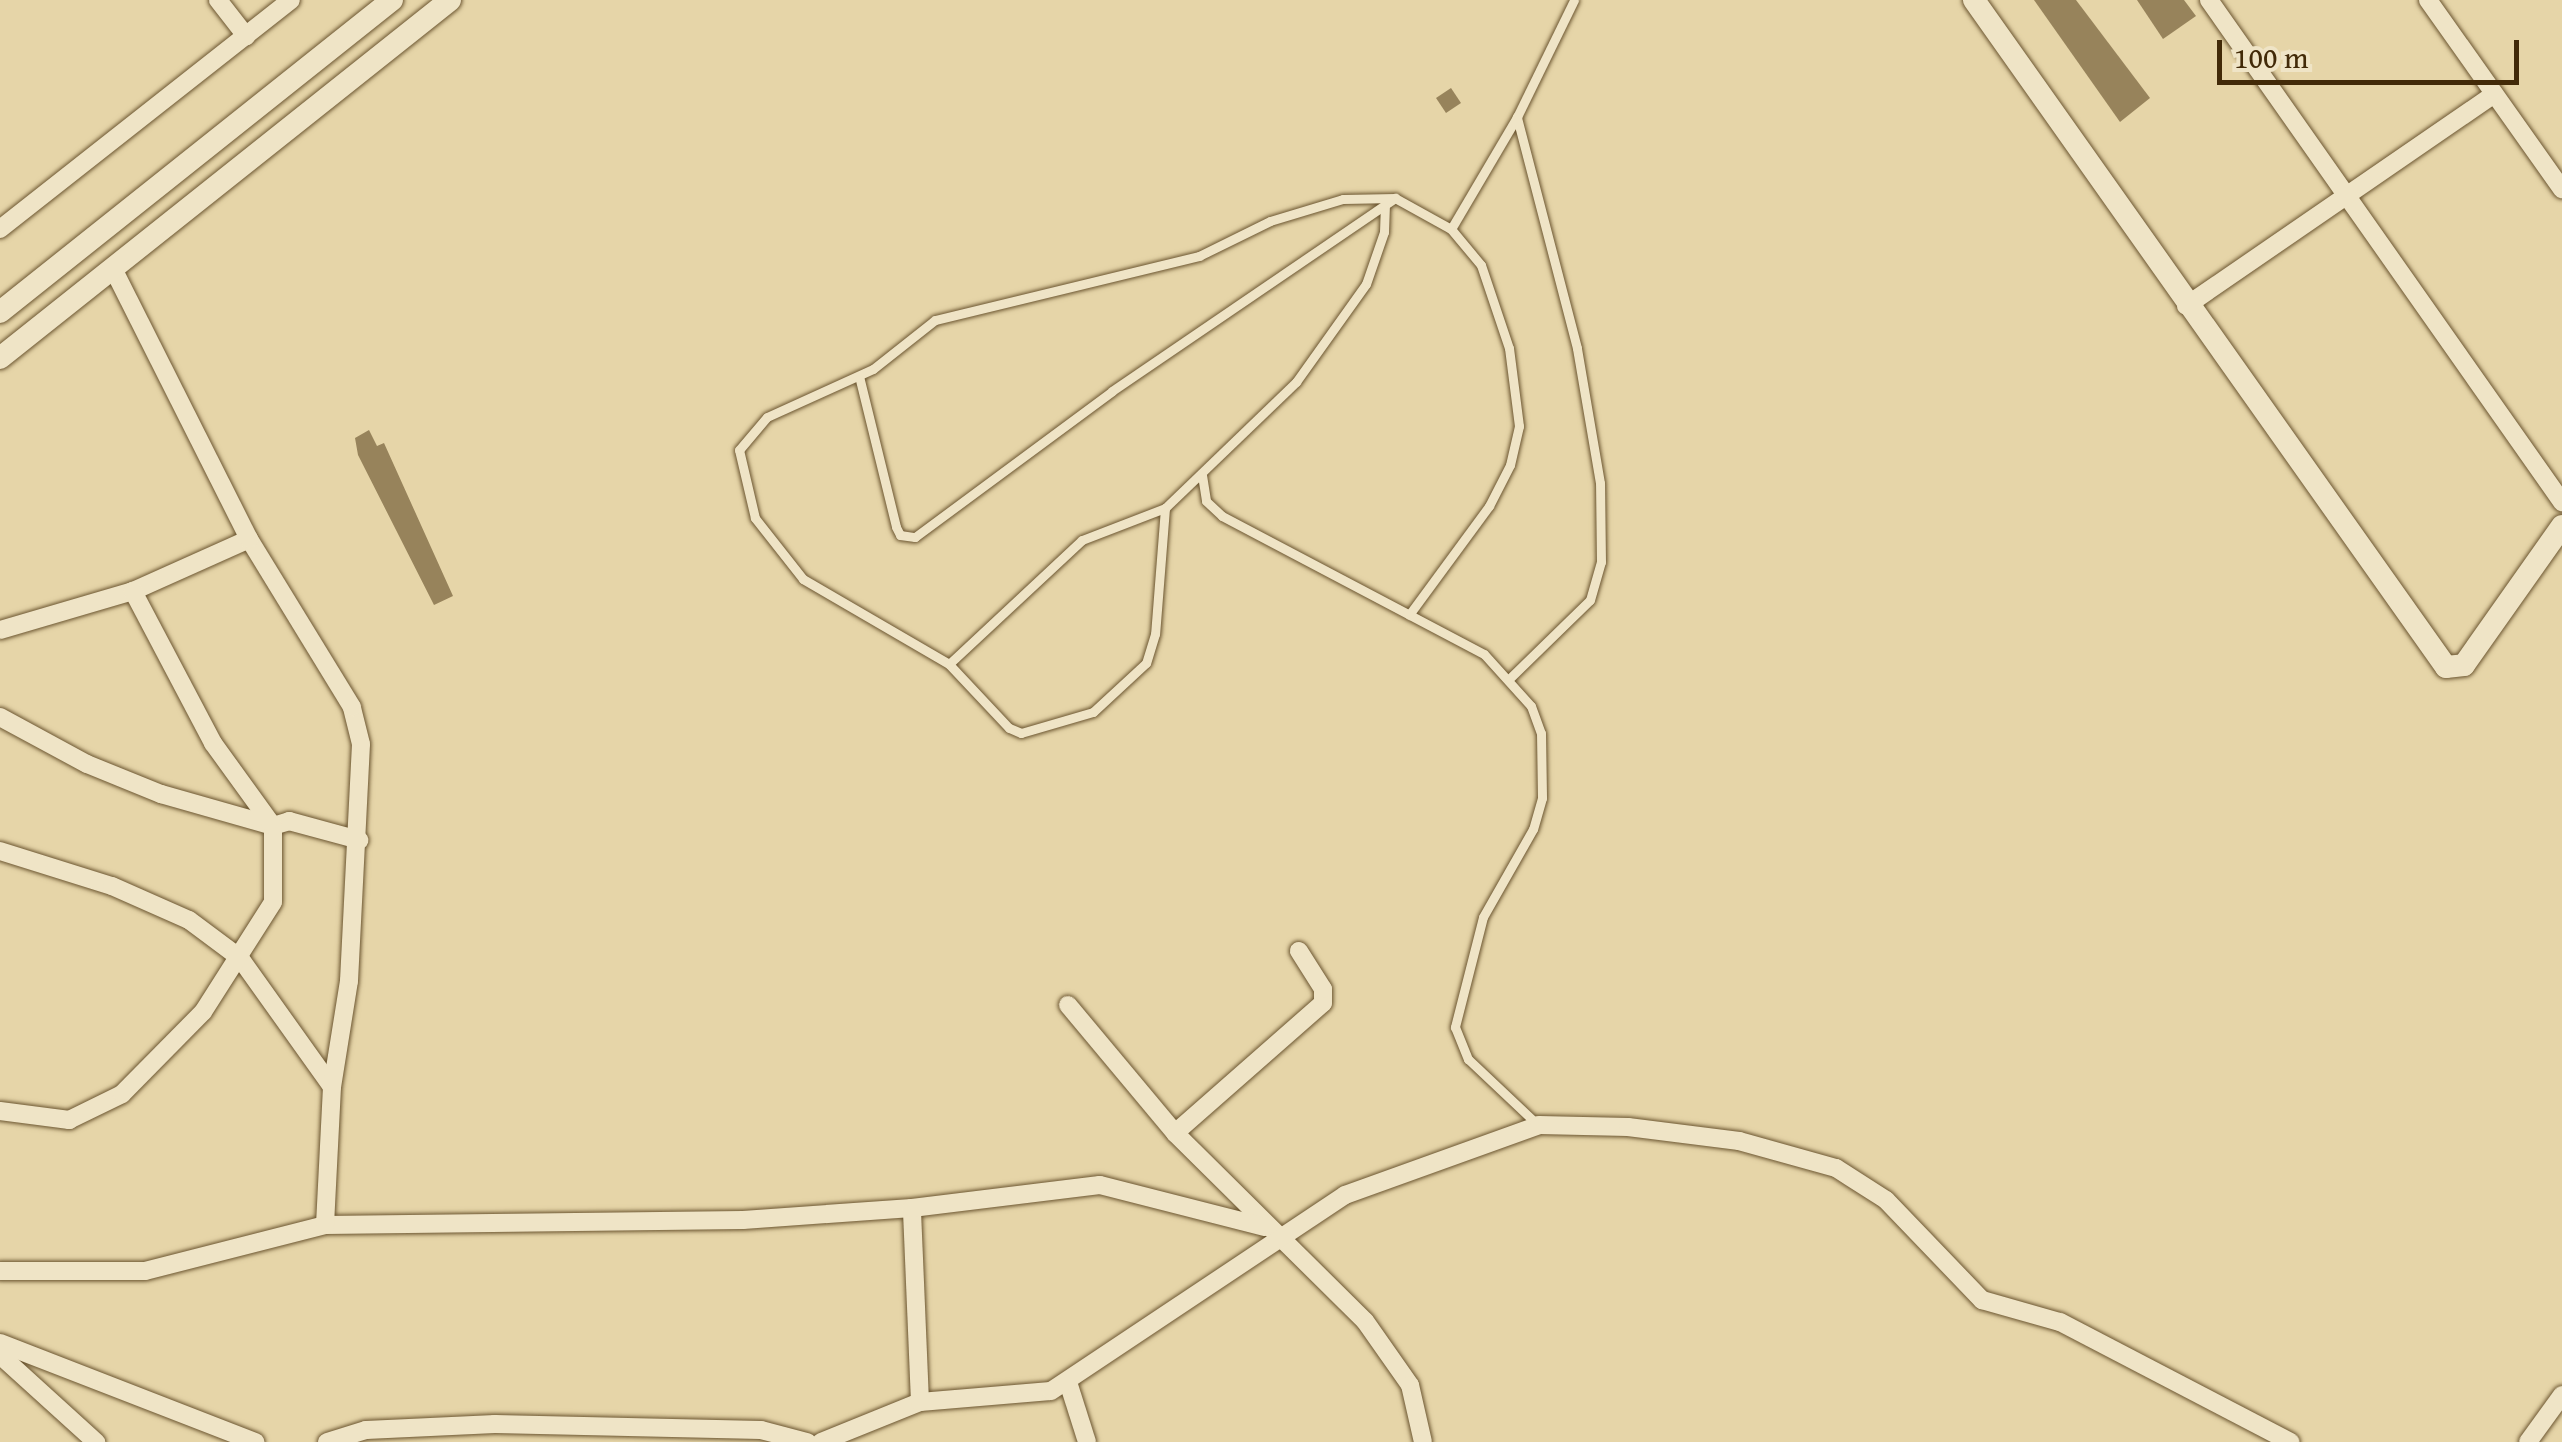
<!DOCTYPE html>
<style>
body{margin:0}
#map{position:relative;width:2562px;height:1442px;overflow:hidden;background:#e6d5a8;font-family:"Gentium Book Plus",serif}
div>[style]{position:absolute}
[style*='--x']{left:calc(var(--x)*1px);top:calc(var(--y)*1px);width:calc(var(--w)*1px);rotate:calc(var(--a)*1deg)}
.building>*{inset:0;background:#97835b}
.roads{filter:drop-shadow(0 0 2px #6b5530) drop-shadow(0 0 2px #6b5530)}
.lane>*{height:9px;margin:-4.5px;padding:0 4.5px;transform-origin:4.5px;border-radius:4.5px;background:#efe4c6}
.street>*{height:18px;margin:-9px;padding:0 9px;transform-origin:9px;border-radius:9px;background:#efe4c6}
.secondary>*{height:22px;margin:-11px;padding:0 11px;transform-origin:11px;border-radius:11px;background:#efe4c6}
span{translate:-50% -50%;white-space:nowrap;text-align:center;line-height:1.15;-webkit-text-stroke:9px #efe4c6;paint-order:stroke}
.scale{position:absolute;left:2217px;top:40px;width:302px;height:45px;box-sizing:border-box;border:5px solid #422a08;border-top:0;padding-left:12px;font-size:30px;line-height:35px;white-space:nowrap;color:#422a08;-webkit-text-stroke:8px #efe4c6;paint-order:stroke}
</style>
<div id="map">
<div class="building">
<div style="clip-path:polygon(2034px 0,2076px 0,2150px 98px,2120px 122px)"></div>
<div style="clip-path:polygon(2137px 0,2184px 0,2196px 16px,2163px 39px)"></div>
<div style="clip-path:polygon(1451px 88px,1461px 103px,1446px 113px,1436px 98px)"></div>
<div style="clip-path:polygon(369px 430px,377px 446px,384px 443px,453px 596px,434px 605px,358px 455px,355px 438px)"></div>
</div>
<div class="roads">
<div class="lane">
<div style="--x:1451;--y:229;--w:130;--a:-59.5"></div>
<div style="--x:1517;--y:117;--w:130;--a:-64"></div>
<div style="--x:859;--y:376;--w:155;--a:76.2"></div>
<div style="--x:896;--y:527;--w:9;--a:63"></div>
<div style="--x:900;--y:535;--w:15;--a:8"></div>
<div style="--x:915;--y:537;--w:245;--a:-36.5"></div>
<div style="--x:1112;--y:391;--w:343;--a:-34.3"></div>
<div style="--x:1202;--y:475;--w:26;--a:81"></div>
<div style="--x:1206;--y:501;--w:22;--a:43"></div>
<div style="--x:1222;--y:516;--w:296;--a:27.8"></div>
<div style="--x:1484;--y:654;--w:70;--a:47.9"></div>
<div style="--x:1531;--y:706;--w:29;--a:70"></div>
<div style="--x:1541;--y:733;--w:65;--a:89.1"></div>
<div style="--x:1542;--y:798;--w:32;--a:106"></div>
<div style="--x:1533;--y:829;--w:101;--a:119.6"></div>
<div style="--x:1483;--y:917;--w:114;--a:104.3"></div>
<div style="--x:1455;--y:1027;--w:35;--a:68"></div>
<div style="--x:1468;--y:1059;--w:95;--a:43.3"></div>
<div style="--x:1165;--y:508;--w:126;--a:94.5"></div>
<div style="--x:1155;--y:634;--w:30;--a:107"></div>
<div style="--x:1146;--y:663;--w:72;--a:137.2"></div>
<div style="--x:1093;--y:712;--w:75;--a:163.7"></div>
<div style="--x:1021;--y:733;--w:13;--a:-157"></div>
<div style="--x:1009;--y:728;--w:88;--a:-133.2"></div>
<div style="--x:949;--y:664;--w:169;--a:-149.8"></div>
<div style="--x:803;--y:579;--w:78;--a:-128.2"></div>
<div style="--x:755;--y:518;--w:70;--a:-103.2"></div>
<div style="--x:739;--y:450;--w:43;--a:-49.7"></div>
<div style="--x:767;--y:417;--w:116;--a:-24.4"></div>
<div style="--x:873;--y:369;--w:79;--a:-38.3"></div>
<div style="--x:935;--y:320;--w:272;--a:-13.6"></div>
<div style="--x:1199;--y:256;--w:79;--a:-26.2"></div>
<div style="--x:1270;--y:221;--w:76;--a:-16.8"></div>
<div style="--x:1343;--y:199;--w:52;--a:-1.1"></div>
<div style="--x:1395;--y:198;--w:64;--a:29"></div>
<div style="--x:1451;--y:229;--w:47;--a:50.2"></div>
<div style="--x:1481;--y:265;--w:88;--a:71.4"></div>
<div style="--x:1509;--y:348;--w:79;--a:82.7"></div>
<div style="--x:1519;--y:426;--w:40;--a:103"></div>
<div style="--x:1510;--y:465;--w:46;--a:117.1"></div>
<div style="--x:1489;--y:506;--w:135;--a:126.3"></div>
<div style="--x:949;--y:664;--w:182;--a:-43"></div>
<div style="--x:1082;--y:540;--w:89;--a:-21.1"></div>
<div style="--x:1165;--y:508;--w:182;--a:-43.9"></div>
<div style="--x:1296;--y:382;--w:120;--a:-54.5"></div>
<div style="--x:1366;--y:284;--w:55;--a:-70.9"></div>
<div style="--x:1384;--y:232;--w:26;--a:-88"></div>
<div style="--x:1511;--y:677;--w:110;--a:-44.3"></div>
<div style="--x:1590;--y:600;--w:40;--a:-74"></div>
<div style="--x:1601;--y:562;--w:79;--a:-90.7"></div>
<div style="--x:1600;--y:483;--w:137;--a:-99.7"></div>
<div style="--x:1577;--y:348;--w:239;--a:-104.6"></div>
</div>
<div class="street">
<div style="--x:218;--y:0;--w:46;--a:52.1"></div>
<div style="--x:2209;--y:0;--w:614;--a:54.89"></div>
<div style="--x:2428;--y:0;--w:232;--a:54.7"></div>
<div style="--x:0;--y:229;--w:370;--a:-38.2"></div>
<div style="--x:2186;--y:306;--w:374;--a:-34.5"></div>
<div style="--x:0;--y:630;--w:139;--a:-16.3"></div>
<div style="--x:133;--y:591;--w:127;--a:-24.1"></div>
<div style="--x:0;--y:717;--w:99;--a:28.4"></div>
<div style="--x:87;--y:764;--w:80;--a:22.1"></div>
<div style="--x:161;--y:794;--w:116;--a:15.9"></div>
<div style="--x:273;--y:826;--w:17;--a:-17"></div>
<div style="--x:289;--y:821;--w:73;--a:15.2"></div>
<div style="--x:0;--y:851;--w:117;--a:17.4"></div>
<div style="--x:112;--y:886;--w:84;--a:23.8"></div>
<div style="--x:189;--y:920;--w:64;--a:36.7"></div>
<div style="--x:240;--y:958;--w:158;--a:54.5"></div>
<div style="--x:1068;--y:1005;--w:167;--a:50.1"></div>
<div style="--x:1175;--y:1133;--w:267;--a:44.7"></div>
<div style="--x:1365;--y:1321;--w:78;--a:54.9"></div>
<div style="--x:1410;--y:1385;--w:58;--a:77.2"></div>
<div style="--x:0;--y:1111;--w:70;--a:7.4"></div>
<div style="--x:69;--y:1120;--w:59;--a:-26.1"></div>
<div style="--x:122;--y:1094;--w:115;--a:-45.4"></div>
<div style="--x:203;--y:1012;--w:130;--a:-57.5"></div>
<div style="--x:273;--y:902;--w:76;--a:-90"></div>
<div style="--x:273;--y:826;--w:102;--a:-125.9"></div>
<div style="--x:213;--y:743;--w:172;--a:-117.8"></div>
<div style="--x:1175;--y:1133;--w:197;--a:-41.3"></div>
<div style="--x:1323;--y:1003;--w:14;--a:-90"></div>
<div style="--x:1323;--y:989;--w:45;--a:-122.3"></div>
<div style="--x:325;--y:1225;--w:418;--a:-0.7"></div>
<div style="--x:743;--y:1220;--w:169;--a:-4.1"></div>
<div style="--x:0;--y:1271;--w:145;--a:0"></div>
<div style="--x:145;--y:1271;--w:186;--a:-14.3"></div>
<div style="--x:325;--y:1225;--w:138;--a:-87.1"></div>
<div style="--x:332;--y:1087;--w:107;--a:-80.9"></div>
<div style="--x:349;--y:981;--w:237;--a:-87.1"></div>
<div style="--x:361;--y:744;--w:38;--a:-104"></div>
<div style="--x:352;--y:707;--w:197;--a:-121.5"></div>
<div style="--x:249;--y:539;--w:302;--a:-116.7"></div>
<div style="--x:0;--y:1343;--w:274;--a:21.2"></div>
<div style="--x:0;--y:1355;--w:130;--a:42.2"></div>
<div style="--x:1068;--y:1382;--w:63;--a:72.4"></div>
<div style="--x:920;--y:1402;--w:194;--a:-92.4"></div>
<div style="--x:912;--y:1208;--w:189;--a:-7"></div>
<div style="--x:1100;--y:1185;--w:170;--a:14.3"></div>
<div style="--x:327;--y:1442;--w:41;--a:-17.1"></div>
<div style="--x:366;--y:1430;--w:129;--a:-2.7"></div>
<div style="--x:495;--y:1424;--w:266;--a:1.3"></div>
<div style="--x:761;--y:1430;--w:48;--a:14.6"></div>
<div style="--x:821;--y:1442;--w:107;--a:-22"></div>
<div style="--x:920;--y:1402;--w:131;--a:-4.8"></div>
<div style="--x:1051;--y:1391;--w:353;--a:-33.7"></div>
<div style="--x:1345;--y:1195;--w:206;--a:-19.8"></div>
<div style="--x:1539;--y:1125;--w:89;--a:1.3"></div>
<div style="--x:1628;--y:1127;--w:112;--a:7.2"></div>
<div style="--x:1739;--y:1141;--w:101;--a:15.6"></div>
<div style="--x:1836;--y:1168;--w:59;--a:32.6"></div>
<div style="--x:1886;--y:1200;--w:139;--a:46.2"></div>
<div style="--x:1982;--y:1300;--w:81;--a:15.8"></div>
<div style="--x:2060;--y:1322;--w:260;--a:27.5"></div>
<div style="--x:2528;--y:1442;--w:58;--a:-54.1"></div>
</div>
<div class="secondary">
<div style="--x:1974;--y:0;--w:817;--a:54.72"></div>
<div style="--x:2446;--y:667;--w:18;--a:-6"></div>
<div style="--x:2464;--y:665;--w:170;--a:-54.8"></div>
<div style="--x:0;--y:312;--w:501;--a:-38.52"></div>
<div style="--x:0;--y:358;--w:575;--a:-38.5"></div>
</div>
</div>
<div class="scale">100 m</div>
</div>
